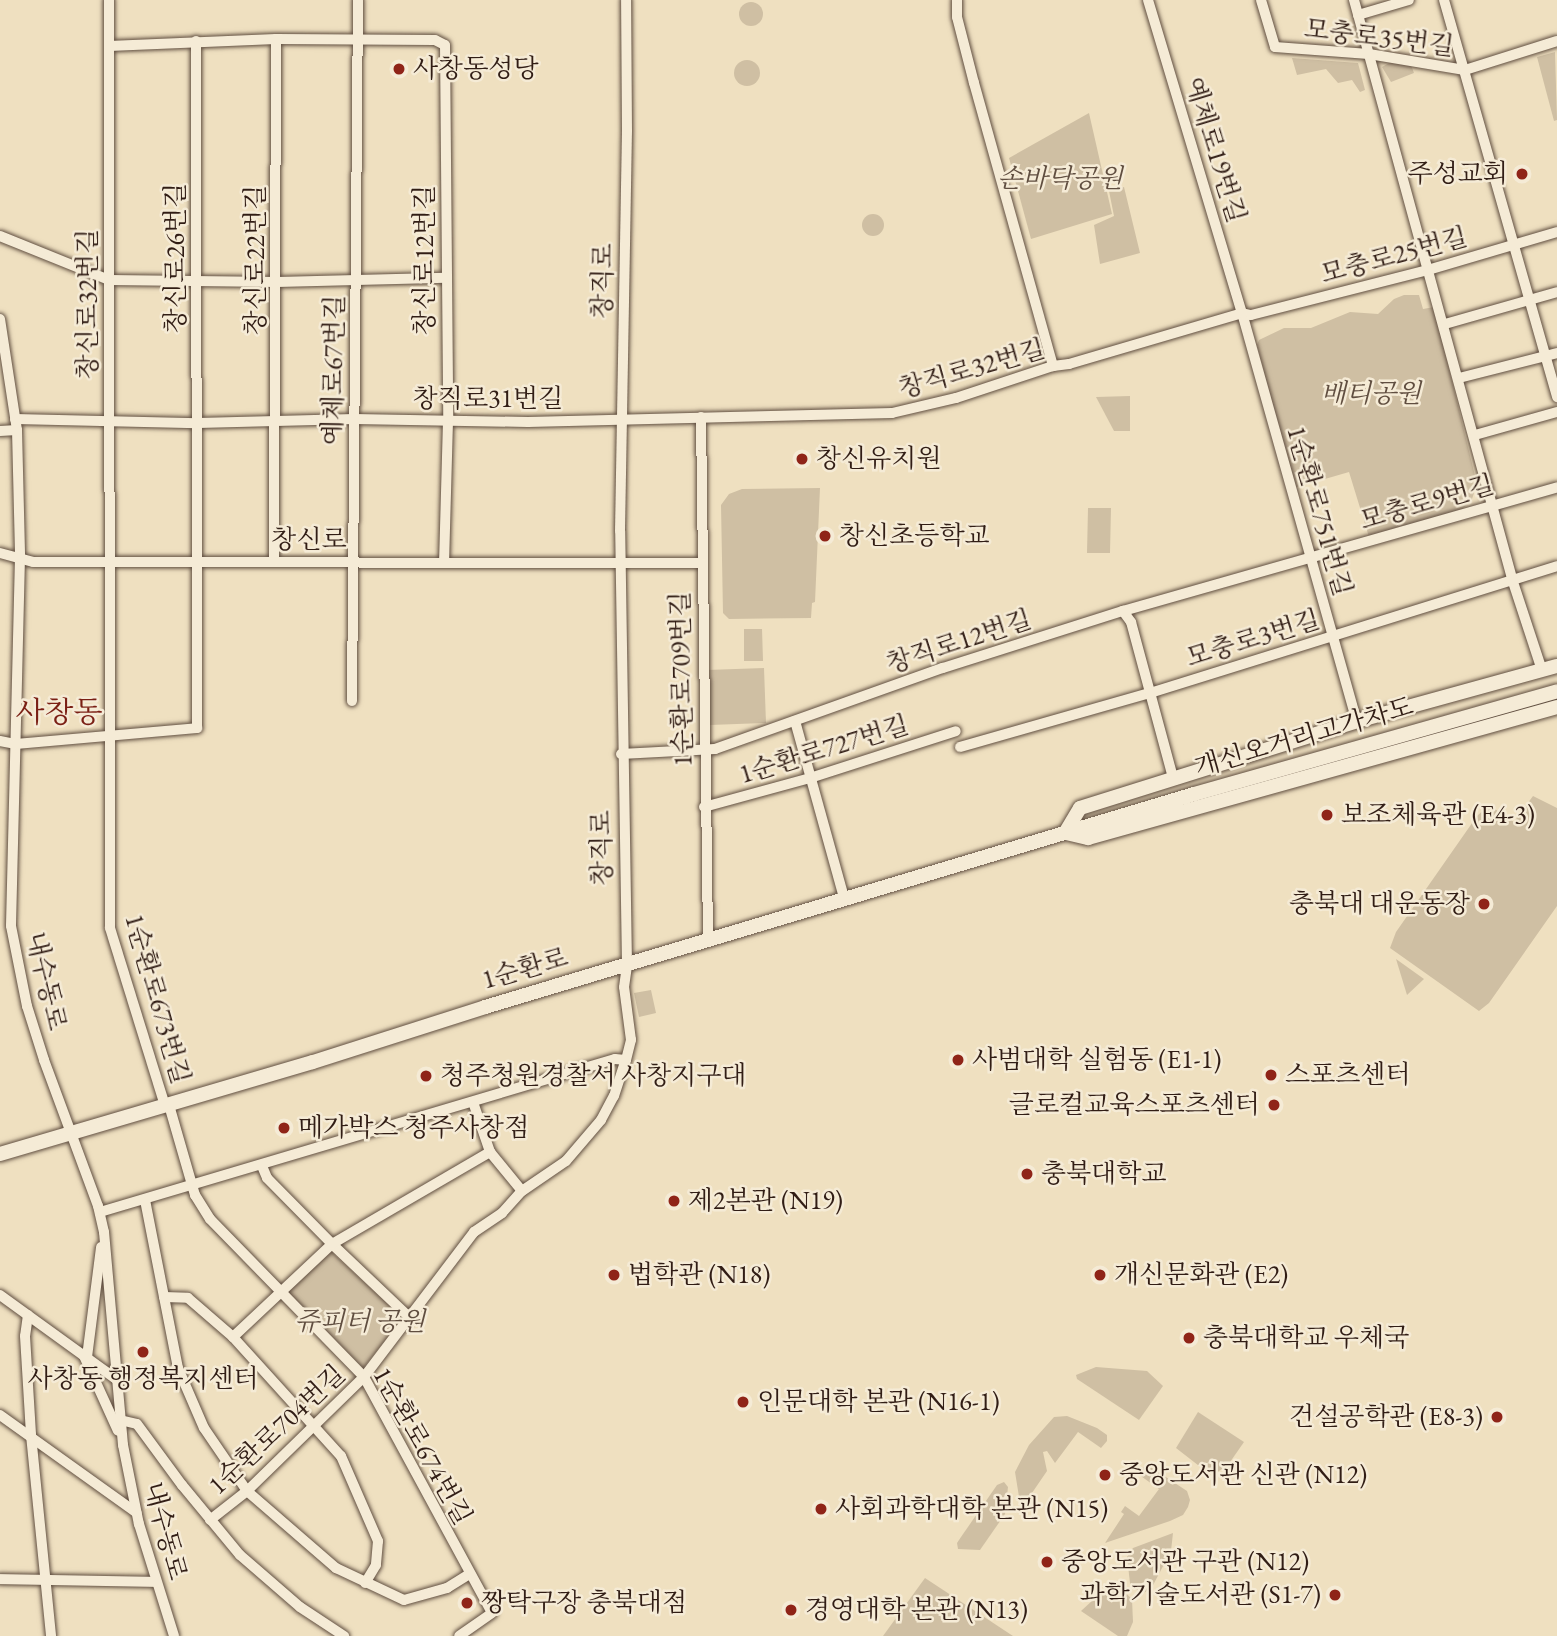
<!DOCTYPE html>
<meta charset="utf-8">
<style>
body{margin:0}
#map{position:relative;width:1557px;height:1636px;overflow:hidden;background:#efe0c0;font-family:"EB Garamond","Noto Serif KR",serif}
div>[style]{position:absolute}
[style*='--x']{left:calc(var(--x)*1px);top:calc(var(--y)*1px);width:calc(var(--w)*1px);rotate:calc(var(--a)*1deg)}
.green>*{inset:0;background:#cfbfa3}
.round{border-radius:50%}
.roads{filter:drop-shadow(0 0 2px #604e40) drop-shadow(0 0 2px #604e40)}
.street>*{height:10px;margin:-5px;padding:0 5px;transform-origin:5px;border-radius:5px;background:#f5ebd6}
.secondary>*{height:14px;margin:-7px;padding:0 7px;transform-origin:7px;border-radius:7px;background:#f5ebd6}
.dots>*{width:19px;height:19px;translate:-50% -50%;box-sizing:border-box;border:4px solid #f5ebd6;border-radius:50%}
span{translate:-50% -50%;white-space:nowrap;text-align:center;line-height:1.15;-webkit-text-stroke:5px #f5ebd6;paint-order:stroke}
.street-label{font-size:26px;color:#311d15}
.poi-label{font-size:26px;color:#311d15}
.left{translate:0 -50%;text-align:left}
.right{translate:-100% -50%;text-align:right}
.park-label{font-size:26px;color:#604e40;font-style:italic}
.quarter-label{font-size:30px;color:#7a1f14}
</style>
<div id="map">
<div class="green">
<div class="round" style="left:739px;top:2px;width:24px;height:24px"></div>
<div style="clip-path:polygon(1555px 52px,1557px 120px,1554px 121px,1537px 57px)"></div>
<div style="clip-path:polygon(1292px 58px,1358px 63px,1365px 90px,1360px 92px,1352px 80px,1338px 83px,1326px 69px,1297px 75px)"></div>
<div class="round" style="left:734px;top:60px;width:26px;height:26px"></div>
<div style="clip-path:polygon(1391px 62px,1411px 65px,1414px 73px,1391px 82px,1382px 67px)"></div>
<div style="clip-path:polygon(1089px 113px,1112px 214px,1031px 239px,1009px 158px)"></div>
<div style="clip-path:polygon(1124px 187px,1140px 253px,1100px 264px,1094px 225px,1114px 216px,1109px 191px)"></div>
<div class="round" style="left:862px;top:214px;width:22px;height:22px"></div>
<div style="clip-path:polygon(1404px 295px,1419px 295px,1423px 309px,1434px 307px,1476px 480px,1474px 493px,1471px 502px,1462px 509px,1369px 537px,1349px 472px,1294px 488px,1257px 345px,1259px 340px,1284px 328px,1311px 328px,1350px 312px,1378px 314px,1394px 299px)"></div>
<div style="clip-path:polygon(1130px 396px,1130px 431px,1114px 431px,1096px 397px)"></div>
<div style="clip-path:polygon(820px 488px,815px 602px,812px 603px,811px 618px,729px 619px,723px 613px,721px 505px,729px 494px,742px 489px)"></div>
<div style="clip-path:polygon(1088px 508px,1111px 508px,1110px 553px,1087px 553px)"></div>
<div style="clip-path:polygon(744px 629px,762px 629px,763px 661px,744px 661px)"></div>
<div style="clip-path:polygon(764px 668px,766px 723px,710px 725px,707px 670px)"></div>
<div style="clip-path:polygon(1533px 796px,1557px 808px,1557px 906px,1489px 1003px,1479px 1011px,1390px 948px,1396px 932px,1477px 816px,1489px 805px,1514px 822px)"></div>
<div style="clip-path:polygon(1396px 959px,1424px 979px,1407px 995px)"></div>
<div style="clip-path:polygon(651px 990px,656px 1013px,639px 1017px,634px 993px)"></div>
<div style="clip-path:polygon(330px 1251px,403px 1318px,363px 1368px,287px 1291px)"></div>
<div style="clip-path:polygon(1096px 1367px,1147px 1371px,1163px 1386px,1139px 1420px,1077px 1379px,1076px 1375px)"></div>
<div style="clip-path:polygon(1198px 1412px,1244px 1442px,1228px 1465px,1216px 1473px,1203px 1469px,1176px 1448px)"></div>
<div style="clip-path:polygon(1067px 1416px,1097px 1428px,1107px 1435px,1107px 1441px,1101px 1448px,1078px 1432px,1055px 1463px,1047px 1451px,1043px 1452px,1047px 1471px,1021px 1509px,1015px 1472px,1029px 1445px,1054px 1417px)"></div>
<div style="clip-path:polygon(1146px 1464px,1187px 1491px,1190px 1500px,1188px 1507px,1183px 1515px,1170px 1521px,1105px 1543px,1124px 1514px,1121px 1512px,1125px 1506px,1139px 1516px,1159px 1489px,1138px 1474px)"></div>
<div style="clip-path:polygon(1004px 1482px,1008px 1487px,1005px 1514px,980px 1550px,958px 1549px,957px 1543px,961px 1537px,997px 1485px)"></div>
<div style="clip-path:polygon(1173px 1533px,1171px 1551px,1151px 1589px,1141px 1594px,1130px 1583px,1127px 1557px,1133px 1548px)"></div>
<div style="clip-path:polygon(925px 1578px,1013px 1636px,883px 1636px)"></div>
<div style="clip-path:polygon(1117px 1585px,1132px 1599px,1133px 1622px,1127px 1636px,1118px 1636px,1081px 1611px,1106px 1588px)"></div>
</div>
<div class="roads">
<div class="street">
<div style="--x:109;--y:0;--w:928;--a:89.94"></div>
<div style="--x:110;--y:928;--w:186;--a:72.8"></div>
<div style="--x:957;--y:0;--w:17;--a:90"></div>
<div style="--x:957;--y:17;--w:68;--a:75.6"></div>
<div style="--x:974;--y:83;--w:294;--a:74.4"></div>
<div style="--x:1148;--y:0;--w:327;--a:73.3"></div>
<div style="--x:1242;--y:313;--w:424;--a:74.3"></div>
<div style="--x:1261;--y:0;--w:49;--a:73.4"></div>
<div style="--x:1275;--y:47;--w:94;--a:4.3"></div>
<div style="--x:1369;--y:54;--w:97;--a:9.5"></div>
<div style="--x:1465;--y:70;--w:96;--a:-17.5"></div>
<div style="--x:1354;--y:0;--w:603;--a:74.72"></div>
<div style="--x:1513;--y:582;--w:93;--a:71.8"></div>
<div style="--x:1444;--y:0;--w:413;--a:74.1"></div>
<div style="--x:1358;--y:15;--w:53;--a:-16.4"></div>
<div style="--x:109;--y:46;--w:167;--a:-2.4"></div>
<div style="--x:276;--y:39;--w:159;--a:0.4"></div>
<div style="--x:435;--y:40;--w:11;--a:27"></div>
<div style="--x:445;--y:45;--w:376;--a:89.5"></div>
<div style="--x:448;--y:421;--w:141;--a:91.6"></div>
<div style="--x:0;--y:236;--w:118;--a:22"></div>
<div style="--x:109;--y:280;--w:168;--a:0.7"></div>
<div style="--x:277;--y:282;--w:169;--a:-1.4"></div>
<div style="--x:0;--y:319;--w:112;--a:81.3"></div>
<div style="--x:17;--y:430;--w:127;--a:88.6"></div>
<div style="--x:20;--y:557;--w:369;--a:91.4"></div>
<div style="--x:11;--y:926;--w:82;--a:78.7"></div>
<div style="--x:27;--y:1006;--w:57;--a:72.5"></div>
<div style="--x:44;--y:1060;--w:156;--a:69.7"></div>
<div style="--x:98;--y:1206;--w:27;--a:77"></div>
<div style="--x:104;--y:1232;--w:214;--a:84.9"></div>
<div style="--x:123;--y:1445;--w:81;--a:78.6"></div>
<div style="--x:139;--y:1524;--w:117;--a:72.6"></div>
<div style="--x:1445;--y:324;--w:116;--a:-15.9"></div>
<div style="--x:1459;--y:378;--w:101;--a:-14.3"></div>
<div style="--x:701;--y:417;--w:523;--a:89.23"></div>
<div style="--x:15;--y:419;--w:183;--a:1.3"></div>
<div style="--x:198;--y:423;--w:156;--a:-1.5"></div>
<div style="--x:354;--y:419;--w:174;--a:1"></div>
<div style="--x:528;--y:422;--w:364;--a:-1.4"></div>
<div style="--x:892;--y:413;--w:66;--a:-13.2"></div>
<div style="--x:956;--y:398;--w:102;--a:-18.3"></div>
<div style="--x:1053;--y:366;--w:16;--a:-7"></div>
<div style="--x:1069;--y:364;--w:180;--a:-16.4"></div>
<div style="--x:1242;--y:313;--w:9;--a:13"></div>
<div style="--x:1251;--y:315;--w:183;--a:-14.3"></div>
<div style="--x:1428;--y:270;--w:134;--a:-16.4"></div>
<div style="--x:0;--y:431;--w:17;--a:-3"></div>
<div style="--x:1475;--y:435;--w:85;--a:-15.7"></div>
<div style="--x:0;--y:553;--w:34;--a:15"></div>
<div style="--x:33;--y:562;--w:668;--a:0.09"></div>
<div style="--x:274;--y:561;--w:522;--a:-89.78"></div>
<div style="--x:1123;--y:611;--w:14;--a:54"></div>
<div style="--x:1131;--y:622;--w:162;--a:74.9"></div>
<div style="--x:352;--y:701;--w:701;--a:-89.51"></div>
<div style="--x:795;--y:721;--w:184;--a:74.5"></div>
<div style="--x:0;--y:741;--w:15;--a:11"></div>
<div style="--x:15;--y:744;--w:183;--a:-5"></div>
<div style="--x:197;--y:728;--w:687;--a:-90.08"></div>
<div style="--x:960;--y:747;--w:198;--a:-15.9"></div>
<div style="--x:1150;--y:693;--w:426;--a:-17.3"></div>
<div style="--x:621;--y:754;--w:94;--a:-3"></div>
<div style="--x:715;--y:749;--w:242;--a:-19.6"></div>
<div style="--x:943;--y:668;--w:189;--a:-17.6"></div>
<div style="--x:1123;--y:611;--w:451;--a:-15.9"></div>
<div style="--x:704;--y:807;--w:110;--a:-15.3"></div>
<div style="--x:810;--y:778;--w:153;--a:-17.8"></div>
<div style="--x:473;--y:1102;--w:53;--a:71.2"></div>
<div style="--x:490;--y:1152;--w:50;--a:50.6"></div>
<div style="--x:169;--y:1105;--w:94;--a:73.9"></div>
<div style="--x:195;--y:1195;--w:28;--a:58"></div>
<div style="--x:210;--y:1219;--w:221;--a:45.7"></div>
<div style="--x:364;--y:1377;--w:268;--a:61.5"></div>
<div style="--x:492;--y:1613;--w:40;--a:145.1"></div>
<div style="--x:262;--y:1166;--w:13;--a:67"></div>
<div style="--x:267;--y:1178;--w:93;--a:45.4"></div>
<div style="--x:332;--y:1244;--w:106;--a:43.5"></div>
<div style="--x:145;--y:1200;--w:171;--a:78.9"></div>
<div style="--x:178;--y:1368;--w:65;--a:66.6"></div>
<div style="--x:204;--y:1428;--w:76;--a:55.7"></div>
<div style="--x:247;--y:1491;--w:118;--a:40.9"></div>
<div style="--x:336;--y:1568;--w:75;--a:25.2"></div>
<div style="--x:404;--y:1600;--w:45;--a:-15.6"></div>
<div style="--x:447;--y:1588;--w:26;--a:-32"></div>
<div style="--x:100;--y:1212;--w:537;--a:-16.55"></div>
<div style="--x:615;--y:1059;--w:11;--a:5"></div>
<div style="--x:0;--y:1295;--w:143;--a:35.9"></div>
<div style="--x:164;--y:1297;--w:24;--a:2"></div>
<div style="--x:188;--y:1298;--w:60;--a:40.9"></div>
<div style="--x:233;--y:1337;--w:161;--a:47.8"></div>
<div style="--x:341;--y:1456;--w:93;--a:66.5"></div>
<div style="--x:378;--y:1541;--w:24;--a:95"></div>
<div style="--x:376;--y:1565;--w:21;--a:121"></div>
<div style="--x:28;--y:1315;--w:21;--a:98"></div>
<div style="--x:25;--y:1336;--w:99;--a:86.5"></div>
<div style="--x:31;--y:1435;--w:202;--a:84.3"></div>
<div style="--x:233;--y:1337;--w:136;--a:-43.2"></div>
<div style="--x:332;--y:1244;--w:183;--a:-30.2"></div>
<div style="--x:84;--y:1356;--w:82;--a:65.6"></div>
<div style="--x:87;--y:1357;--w:111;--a:-82.7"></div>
<div style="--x:0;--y:1415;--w:168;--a:35.6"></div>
<div style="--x:120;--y:1420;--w:17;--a:13"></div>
<div style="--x:137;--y:1424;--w:76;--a:53.6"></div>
<div style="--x:182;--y:1485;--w:91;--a:50.4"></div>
<div style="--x:240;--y:1555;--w:79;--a:40.9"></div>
<div style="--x:300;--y:1607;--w:53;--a:33.4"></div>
<div style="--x:210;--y:1520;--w:47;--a:-38.1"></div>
<div style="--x:247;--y:1491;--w:163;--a:-44.3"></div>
<div style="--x:364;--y:1377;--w:182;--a:-52.8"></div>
<div style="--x:474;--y:1232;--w:34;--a:-34"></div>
<div style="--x:502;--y:1213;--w:30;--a:-48"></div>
<div style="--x:522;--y:1191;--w:53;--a:-34.3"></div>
<div style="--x:566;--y:1161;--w:54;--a:-49.5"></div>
<div style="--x:601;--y:1120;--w:27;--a:-62"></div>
<div style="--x:614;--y:1096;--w:38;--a:-72"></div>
<div style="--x:626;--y:1060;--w:21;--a:-76"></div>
<div style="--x:631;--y:1040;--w:53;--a:-97.5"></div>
<div style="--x:624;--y:987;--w:22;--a:-82"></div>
<div style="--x:627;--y:965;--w:434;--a:-90.9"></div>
<div style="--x:620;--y:531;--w:400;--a:-89"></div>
<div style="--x:627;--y:131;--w:131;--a:-90.4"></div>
<div style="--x:0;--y:1579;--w:156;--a:1.1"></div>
</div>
<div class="secondary">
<div style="--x:1065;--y:833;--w:29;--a:-59"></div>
<div style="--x:1080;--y:808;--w:290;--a:-17.4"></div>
<div style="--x:1357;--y:721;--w:207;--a:-15.4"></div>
<div style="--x:1066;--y:833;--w:23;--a:13"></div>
<div style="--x:1088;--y:838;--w:487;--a:-15.6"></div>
<div style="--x:0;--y:1154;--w:326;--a:-16.4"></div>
<div style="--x:313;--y:1062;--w:181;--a:-17.7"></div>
<div style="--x:485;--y:1007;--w:740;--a:-16.72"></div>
<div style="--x:1194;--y:794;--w:377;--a:-15.8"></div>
</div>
</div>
<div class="dots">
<div style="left:399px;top:69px;background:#8f2418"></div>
<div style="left:1522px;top:174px;background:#8f2418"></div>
<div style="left:802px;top:459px;background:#8f2418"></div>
<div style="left:825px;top:536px;background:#8f2418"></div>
<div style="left:1327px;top:815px;background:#8f2418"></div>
<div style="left:1484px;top:904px;background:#8f2418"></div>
<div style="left:958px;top:1060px;background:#8f2418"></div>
<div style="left:1271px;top:1075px;background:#8f2418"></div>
<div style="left:426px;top:1076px;background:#8f2418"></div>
<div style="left:1274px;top:1105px;background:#8f2418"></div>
<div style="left:284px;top:1128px;background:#8f2418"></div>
<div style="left:1027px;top:1174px;background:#8f2418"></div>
<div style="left:674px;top:1201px;background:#8f2418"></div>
<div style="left:614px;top:1275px;background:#8f2418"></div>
<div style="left:1100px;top:1275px;background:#8f2418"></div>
<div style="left:1189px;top:1338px;background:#8f2418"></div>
<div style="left:143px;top:1352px;background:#8f2418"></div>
<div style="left:743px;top:1402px;background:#8f2418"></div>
<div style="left:1497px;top:1417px;background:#8f2418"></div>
<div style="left:1105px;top:1475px;background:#8f2418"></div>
<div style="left:821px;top:1509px;background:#8f2418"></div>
<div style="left:1047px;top:1562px;background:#8f2418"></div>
<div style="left:1335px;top:1595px;background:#8f2418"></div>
<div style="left:467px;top:1603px;background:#8f2418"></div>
<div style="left:791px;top:1610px;background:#8f2418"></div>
</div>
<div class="street-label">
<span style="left:1379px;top:38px;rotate:7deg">모충로35번길</span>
<span style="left:1215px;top:150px;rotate:73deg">예체로19번길</span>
<span style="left:1394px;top:256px;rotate:-15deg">모충로25번길</span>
<span style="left:176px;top:258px;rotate:-90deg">창신로26번길</span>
<span style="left:256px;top:260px;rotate:-90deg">창신로22번길</span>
<span style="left:425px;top:260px;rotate:-90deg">창신로12번길</span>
<span style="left:603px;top:281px;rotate:-89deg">창직로</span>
<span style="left:88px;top:304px;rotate:-90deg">창신로32번길</span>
<span style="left:972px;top:369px;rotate:-16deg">창직로32번길</span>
<span style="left:334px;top:370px;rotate:-89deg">예체로67번길</span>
<span style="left:488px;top:399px">창직로31번길</span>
<span style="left:1427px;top:503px;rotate:-16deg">모충로9번길</span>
<span style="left:1319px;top:511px;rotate:74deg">1순환로751번길</span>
<span style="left:309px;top:540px">창신로</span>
<span style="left:1253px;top:639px;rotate:-17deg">모충로3번길</span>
<span style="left:959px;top:642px;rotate:-18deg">창직로12번길</span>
<span style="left:682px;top:679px;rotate:-91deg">1순환로709번길</span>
<span style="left:1304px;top:737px;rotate:-16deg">개신오거리고가차도</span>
<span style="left:824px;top:750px;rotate:-17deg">1순환로727번길</span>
<span style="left:602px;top:848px;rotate:-91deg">창직로</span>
<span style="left:525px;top:969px;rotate:-16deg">1순환로</span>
<span style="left:46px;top:981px;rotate:77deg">내수동로</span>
<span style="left:157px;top:999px;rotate:74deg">1순환로673번길</span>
<span style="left:277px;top:1430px;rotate:-43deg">1순환로704번길</span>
<span style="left:422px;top:1446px;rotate:61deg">1순환로674번길</span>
<span style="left:165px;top:1531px;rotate:75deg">내수동로</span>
</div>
<div class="poi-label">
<span class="left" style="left:413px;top:69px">사창동성당</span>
<span class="right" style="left:1508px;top:174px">주성교회</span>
<span class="left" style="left:816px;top:459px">창신유치원</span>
<span class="left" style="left:839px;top:536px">창신초등학교</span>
<span class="left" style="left:1341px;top:815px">보조체육관 (E4-3)</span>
<span class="right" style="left:1470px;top:904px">충북대 대운동장</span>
<span class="left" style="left:972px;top:1060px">사범대학 실험동 (E1-1)</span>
<span class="left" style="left:1285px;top:1075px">스포츠센터</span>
<span class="left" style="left:440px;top:1076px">청주청원경찰서 사창지구대</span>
<span class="right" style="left:1260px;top:1105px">글로컬교육스포츠센터</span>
<span class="left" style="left:298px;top:1128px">메가박스 청주사창점</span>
<span class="left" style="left:1041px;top:1174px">충북대학교</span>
<span class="left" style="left:688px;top:1201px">제2본관 (N19)</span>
<span class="left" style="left:628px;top:1275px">법학관 (N18)</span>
<span class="left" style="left:1114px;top:1275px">개신문화관 (E2)</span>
<span class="left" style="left:1203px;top:1338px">충북대학교 우체국</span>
<span style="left:143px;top:1379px">사창동 행정복지센터</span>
<span class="left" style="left:757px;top:1402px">인문대학 본관 (N16-1)</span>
<span class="right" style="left:1483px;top:1417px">건설공학관 (E8-3)</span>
<span class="left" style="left:1119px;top:1475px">중앙도서관 신관 (N12)</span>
<span class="left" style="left:835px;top:1509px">사회과학대학 본관 (N15)</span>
<span class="left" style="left:1061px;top:1562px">중앙도서관 구관 (N12)</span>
<span class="right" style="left:1321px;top:1595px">과학기술도서관 (S1-7)</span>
<span class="left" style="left:481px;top:1603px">짱탁구장 충북대점</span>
<span class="left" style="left:805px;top:1610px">경영대학 본관 (N13)</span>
</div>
<div class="park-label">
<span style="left:1060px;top:179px">손바닥공원</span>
<span style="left:1371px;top:394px">배티공원</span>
<span style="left:360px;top:1322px">쥬피터 공원</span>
</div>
<div class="quarter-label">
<span style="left:59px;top:712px">사창동</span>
</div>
</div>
